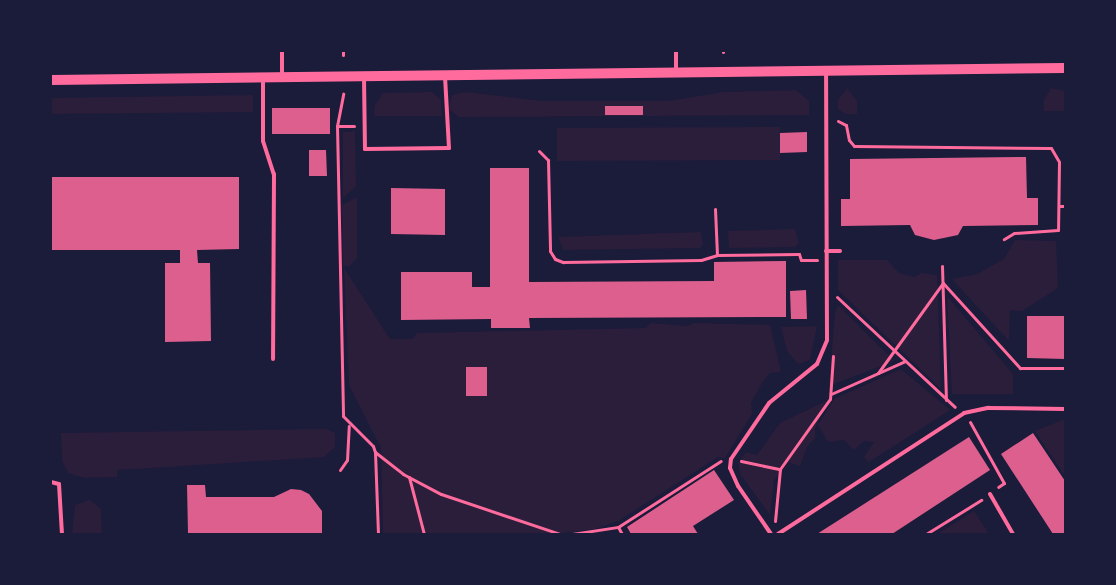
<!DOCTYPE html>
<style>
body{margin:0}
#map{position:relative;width:1116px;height:585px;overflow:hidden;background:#1b1b3a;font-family:"Source Sans 3",sans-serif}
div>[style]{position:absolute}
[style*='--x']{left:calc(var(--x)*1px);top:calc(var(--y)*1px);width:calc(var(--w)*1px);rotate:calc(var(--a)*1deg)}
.green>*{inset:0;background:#2a1e3b}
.building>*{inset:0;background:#dd5f8e}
.path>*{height:3px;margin:-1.5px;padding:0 1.5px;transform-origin:1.5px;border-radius:1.5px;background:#ff6b9d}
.service>*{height:4px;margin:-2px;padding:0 2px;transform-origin:2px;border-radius:2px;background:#ff6b9d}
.secondary>*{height:10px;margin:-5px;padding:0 5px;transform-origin:5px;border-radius:5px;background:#ff6b9d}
span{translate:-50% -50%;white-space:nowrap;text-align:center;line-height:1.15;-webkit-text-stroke:5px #1b1b3a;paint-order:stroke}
.frame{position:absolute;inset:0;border:52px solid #1b1b3a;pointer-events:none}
</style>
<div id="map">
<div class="green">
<div style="clip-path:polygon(847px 88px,857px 101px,857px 114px,846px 114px,838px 109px,838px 100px)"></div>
<div style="clip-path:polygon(1051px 88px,1065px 91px,1065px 111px,1044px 111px,1044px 100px)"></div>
<div style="clip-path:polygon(evenodd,796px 90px,809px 101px,809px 115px,459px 117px,449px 109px,452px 95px,466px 92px,541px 101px,668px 101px,724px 92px,796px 90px,606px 106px,643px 106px,643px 115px,606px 106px)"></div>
<div style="clip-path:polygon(432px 92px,441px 100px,442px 116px,374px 116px,375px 105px,383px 93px)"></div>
<div style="clip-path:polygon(253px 95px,253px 112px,51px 114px,51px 98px)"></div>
<div style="clip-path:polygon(780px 127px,780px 160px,557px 161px,557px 128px)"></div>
<div style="clip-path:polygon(355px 131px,356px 186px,343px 198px,343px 132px)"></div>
<div style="clip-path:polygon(357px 197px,357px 258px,349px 266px,343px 266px,342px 205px)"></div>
<div style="clip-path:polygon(795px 229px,799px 243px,795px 247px,729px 248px,728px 231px)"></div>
<div style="clip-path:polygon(701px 232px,703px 244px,700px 248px,563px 250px,558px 237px)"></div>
<div style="clip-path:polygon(1015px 240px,1056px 241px,1058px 288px,1022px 311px,1010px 310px,1009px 341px,952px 279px,977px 274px,1004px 259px)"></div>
<div style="clip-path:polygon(838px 260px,887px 260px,899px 273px,914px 277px,921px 273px,937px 275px,941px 389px,838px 290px)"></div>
<div style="clip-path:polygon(evenodd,344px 268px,390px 339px,413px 339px,417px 333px,646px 328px,650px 323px,688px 326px,694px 323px,770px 325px,781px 372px,770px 373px,762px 383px,751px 403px,752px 414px,725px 458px,718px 457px,618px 521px,595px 529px,554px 534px,383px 534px,381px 448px,349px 385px,344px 268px,467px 368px,487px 368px,487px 396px,467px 396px,467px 368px)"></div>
<div style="clip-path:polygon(947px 296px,1013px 374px,1013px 394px,952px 394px)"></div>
<div style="clip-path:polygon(838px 305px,894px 361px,829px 386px,835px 312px)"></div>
<div style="clip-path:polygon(817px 326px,810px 360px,798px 364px,787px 351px,781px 327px)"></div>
<div style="clip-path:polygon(901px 369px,950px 410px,869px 462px,864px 457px,874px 442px,864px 441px,854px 450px,844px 440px,828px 442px,818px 425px,834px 399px)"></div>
<div style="clip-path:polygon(826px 401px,815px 429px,815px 438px,807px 447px,800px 466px,788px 462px,774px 480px,770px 515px,740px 474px,738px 463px,746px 452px,757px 455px,780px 423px)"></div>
<div style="clip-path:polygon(1065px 419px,1065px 476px,1035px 431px)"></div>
<div style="clip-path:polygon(326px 429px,335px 433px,335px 447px,324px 457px,134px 469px,117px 470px,117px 477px,84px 478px,68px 473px,62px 461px,61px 433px)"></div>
<div style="clip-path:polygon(90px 500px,101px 509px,102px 534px,72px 534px,75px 505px)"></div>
<div style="clip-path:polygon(974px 511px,989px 534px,937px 534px)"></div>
</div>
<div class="building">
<div style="clip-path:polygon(605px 106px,643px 106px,643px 115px,605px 115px)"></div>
<div style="clip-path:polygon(272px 108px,330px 108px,330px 134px,272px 134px)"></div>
<div style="clip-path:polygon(807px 132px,807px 152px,780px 153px,780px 133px)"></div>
<div style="clip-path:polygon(309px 150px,326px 150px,327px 176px,309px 176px)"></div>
<div style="clip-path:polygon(1026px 157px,1027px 198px,1038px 198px,1038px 225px,963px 226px,958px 235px,934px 240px,915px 235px,910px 225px,841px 226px,841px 199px,850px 199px,850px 159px)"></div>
<div style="clip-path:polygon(490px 168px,529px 168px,529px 282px,714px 281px,714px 262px,786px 261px,786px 317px,529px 318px,530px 328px,491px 328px,491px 319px,401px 320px,401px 272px,472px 272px,472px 287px,490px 287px)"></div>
<div style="clip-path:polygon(51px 177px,239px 177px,239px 249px,197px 250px,198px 263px,210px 263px,211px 341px,165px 342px,165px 263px,180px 263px,180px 250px,51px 250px)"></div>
<div style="clip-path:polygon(391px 188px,445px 189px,445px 235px,391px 234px)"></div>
<div style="clip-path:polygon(806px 290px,807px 319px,791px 319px,790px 291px)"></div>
<div style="clip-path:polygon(1027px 316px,1065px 316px,1065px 359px,1027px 358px)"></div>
<div style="clip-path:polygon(466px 367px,487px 367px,487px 396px,466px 396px)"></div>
<div style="clip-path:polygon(1033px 433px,1065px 481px,1065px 534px,1053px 534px,1001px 454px)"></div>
<div style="clip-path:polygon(969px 437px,990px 470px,892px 534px,817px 534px)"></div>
<div style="clip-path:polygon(714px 470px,734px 500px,693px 526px,698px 534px,631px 534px,627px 527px)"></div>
<div style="clip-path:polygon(187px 485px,205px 485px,206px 497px,274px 497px,291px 489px,301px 490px,309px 494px,322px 511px,322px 534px,188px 534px)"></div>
</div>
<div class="path">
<div style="--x:343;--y:51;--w:4;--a:90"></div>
<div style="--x:723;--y:51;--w:1;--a:90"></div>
<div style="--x:838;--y:121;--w:9;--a:27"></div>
<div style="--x:846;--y:125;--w:15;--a:79"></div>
<div style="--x:849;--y:140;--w:8;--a:50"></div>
<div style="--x:854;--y:146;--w:197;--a:0.6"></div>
<div style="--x:1051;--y:148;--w:16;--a:60"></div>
<div style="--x:1059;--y:162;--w:68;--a:90.8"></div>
<div style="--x:1058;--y:230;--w:44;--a:176.1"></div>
<div style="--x:1014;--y:233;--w:12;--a:149"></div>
<div style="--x:337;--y:126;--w:33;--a:-79"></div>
<div style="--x:354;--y:126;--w:17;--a:180"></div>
<div style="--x:337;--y:126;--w:290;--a:88.8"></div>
<div style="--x:343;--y:416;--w:42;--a:45"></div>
<div style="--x:373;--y:446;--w:6;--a:72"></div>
<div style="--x:375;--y:452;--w:82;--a:87.9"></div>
<div style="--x:539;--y:151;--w:13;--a:45"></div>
<div style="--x:548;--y:160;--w:91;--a:88.7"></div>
<div style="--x:550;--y:251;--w:9;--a:58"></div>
<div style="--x:555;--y:259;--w:9;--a:21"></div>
<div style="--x:563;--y:262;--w:138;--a:-0.8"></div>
<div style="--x:701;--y:260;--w:17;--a:-17"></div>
<div style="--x:717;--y:255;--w:82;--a:-0.7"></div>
<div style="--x:799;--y:254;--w:6;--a:72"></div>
<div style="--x:801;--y:260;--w:16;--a:0"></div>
<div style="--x:1059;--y:206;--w:6;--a:0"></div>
<div style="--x:715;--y:209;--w:46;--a:87.5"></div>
<div style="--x:942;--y:266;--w:134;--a:88.3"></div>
<div style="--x:837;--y:297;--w:161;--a:43"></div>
<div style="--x:878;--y:373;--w:111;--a:-54.2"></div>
<div style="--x:943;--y:283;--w:115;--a:47.8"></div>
<div style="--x:1020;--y:368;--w:45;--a:0"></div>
<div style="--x:831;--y:394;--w:81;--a:-24"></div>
<div style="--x:970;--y:422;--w:70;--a:60.9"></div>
<div style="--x:1004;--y:483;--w:7;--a:146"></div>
<div style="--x:375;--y:452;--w:36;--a:38"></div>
<div style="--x:403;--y:474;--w:43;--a:27.8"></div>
<div style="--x:441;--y:494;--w:126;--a:18.6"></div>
<div style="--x:741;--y:461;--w:40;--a:12"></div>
<div style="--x:340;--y:470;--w:12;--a:-55"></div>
<div style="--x:347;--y:460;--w:34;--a:-87"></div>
<div style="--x:409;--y:477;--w:59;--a:75.3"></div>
<div style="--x:775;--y:521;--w:52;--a:-84.5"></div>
<div style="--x:780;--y:469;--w:86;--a:-54.5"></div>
<div style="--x:830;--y:399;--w:43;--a:-86"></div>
<div style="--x:572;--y:534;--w:47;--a:-8.7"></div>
<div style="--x:622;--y:534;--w:8;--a:-120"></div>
<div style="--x:618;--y:527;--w:122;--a:-32.7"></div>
<div style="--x:926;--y:534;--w:65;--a:-31.7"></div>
</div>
<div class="service">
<div style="--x:282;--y:51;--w:25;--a:90"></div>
<div style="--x:676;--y:51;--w:20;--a:90"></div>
<div style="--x:263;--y:78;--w:63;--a:90"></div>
<div style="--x:263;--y:141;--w:35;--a:72"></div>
<div style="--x:274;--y:174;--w:185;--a:90.3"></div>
<div style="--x:364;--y:78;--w:71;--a:89.2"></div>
<div style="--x:365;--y:149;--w:84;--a:-0.7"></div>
<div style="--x:449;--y:148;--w:71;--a:-93.2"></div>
<div style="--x:826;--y:251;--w:14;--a:0"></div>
<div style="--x:51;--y:482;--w:8;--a:14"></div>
<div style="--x:59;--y:484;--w:50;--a:86.6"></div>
<div style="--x:990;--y:494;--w:46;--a:60.1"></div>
<div style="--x:771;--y:534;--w:58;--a:-124.5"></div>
<div style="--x:738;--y:486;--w:20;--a:-114"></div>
<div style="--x:730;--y:468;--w:9;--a:-84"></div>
<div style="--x:731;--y:459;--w:68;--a:-55.8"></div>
<div style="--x:769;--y:403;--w:62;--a:-39.1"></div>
<div style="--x:817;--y:364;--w:26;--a:-67"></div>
<div style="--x:827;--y:340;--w:268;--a:-90.2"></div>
<div style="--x:778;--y:534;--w:222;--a:-33"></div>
<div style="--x:964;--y:413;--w:25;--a:-12"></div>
<div style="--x:988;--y:408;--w:77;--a:0.7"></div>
</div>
<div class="secondary">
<div style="--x:51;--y:80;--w:1014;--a:-0.68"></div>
</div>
<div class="frame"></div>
</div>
